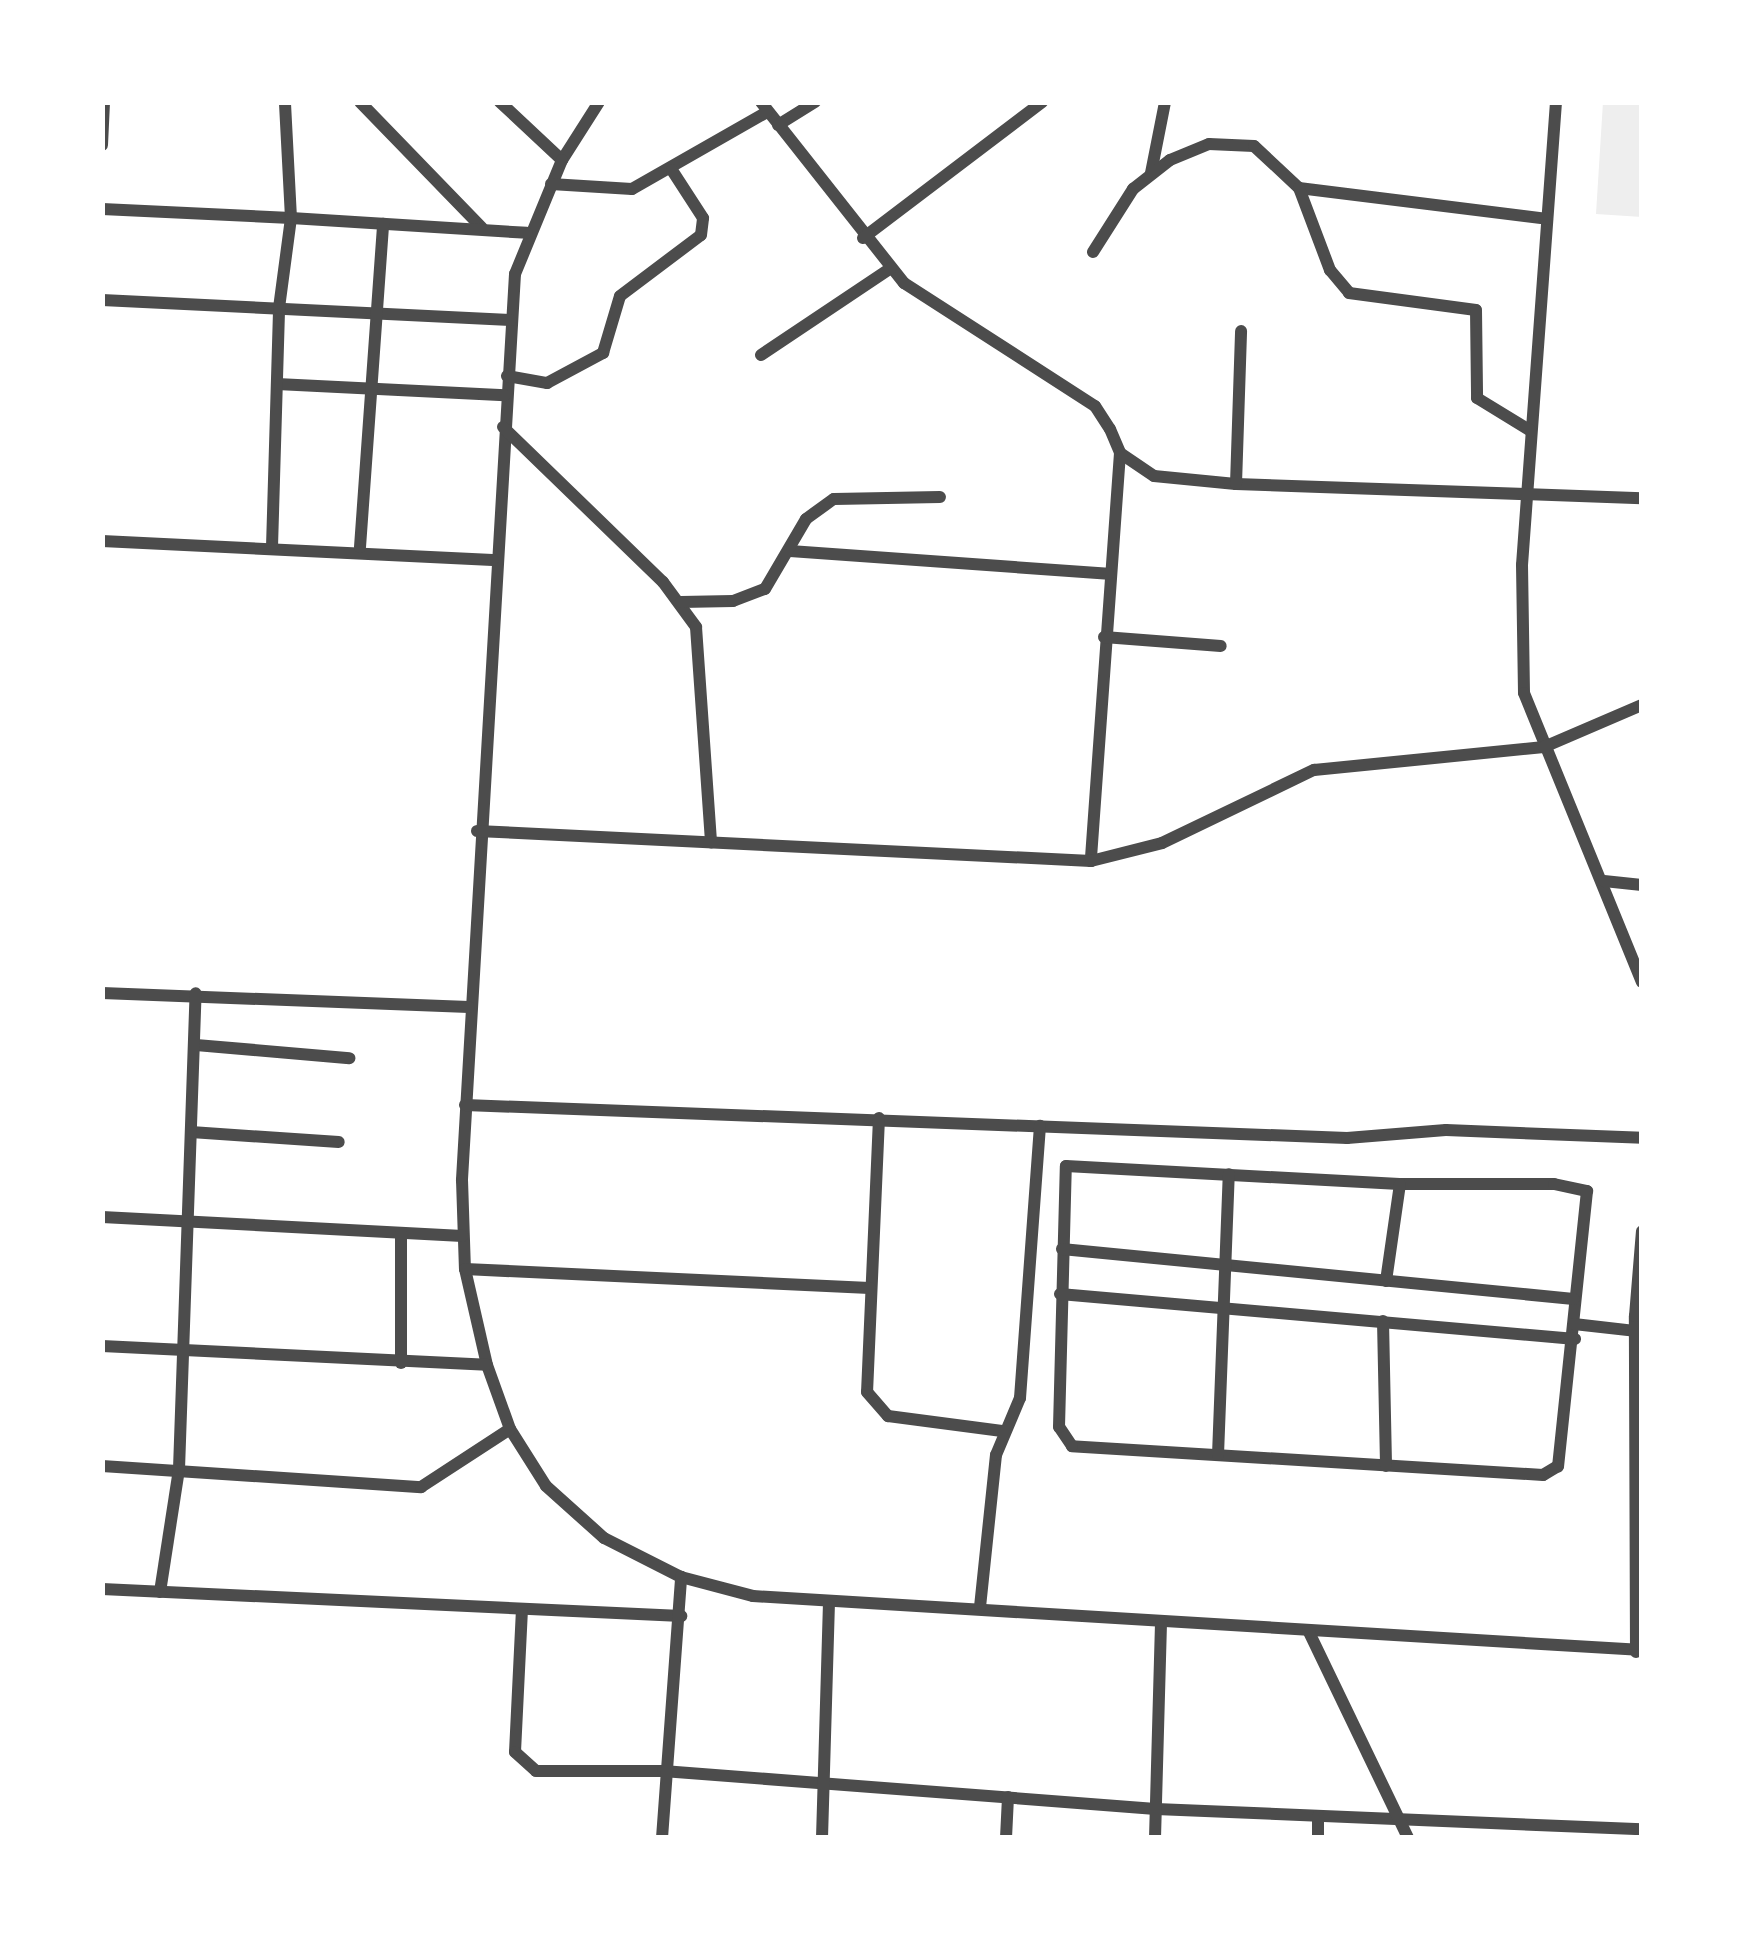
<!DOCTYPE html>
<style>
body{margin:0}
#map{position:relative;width:1744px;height:1940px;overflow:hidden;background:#fff;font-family:Ubuntu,sans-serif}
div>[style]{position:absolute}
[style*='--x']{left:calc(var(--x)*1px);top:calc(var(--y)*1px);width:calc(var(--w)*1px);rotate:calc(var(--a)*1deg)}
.green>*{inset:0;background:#eee}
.minor>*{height:12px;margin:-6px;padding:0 6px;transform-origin:6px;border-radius:6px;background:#4c4c4c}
span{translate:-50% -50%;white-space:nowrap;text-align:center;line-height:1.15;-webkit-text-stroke:9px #fff;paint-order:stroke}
.frame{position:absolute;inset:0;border:105px solid #fff;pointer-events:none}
</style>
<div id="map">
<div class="green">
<div style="clip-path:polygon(1603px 102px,1642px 102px,1642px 217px,1596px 214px)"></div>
</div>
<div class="minor">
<div style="--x:360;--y:102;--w:175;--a:45.9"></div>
<div style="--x:500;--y:102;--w:85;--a:43.1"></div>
<div style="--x:599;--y:102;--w:69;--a:122.5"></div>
<div style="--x:562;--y:160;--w:123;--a:112.4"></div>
<div style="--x:515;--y:274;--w:908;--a:93.35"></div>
<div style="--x:462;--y:1180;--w:89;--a:88.1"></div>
<div style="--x:465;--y:1269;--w:98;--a:77.1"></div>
<div style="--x:487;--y:1365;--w:68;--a:70.2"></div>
<div style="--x:510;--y:1429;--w:67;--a:57.7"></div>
<div style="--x:546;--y:1486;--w:78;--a:41.9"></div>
<div style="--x:604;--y:1538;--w:86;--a:26.9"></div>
<div style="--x:681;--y:1577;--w:74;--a:14.8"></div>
<div style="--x:753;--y:1596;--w:891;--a:3.48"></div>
<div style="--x:761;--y:102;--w:231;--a:51.7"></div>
<div style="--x:904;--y:283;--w:227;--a:32.8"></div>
<div style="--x:1095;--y:406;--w:27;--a:57"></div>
<div style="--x:1110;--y:429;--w:26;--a:67"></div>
<div style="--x:1120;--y:453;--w:409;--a:94.1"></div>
<div style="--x:1556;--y:102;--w:464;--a:94.2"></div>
<div style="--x:1522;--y:565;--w:128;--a:89.1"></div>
<div style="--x:1524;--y:693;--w:312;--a:67.8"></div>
<div style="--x:778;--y:125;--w:44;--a:-31.9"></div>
<div style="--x:102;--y:145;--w:43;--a:-87.3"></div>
<div style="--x:1151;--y:173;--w:72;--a:-78.8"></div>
<div style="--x:551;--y:184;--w:81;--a:3.5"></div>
<div style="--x:632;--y:189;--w:155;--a:-29.7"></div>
<div style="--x:1299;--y:188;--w:250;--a:7.1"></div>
<div style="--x:102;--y:209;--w:189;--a:2.7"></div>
<div style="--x:291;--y:218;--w:116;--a:-93"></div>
<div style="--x:863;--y:238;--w:225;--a:-37.2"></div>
<div style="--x:1093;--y:252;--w:75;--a:-57.6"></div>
<div style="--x:1133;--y:189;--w:47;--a:-38.1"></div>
<div style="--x:1170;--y:160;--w:42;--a:-22.3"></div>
<div style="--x:1209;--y:144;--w:45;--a:2.5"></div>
<div style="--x:1254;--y:146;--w:62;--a:43"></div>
<div style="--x:1299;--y:188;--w:88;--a:69.3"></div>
<div style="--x:1330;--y:270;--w:30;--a:50"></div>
<div style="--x:1349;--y:293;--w:128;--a:7.6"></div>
<div style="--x:1476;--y:310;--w:88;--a:89.3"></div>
<div style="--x:1477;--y:398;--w:63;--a:31.4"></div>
<div style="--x:102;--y:300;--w:409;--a:2.8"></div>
<div style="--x:761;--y:355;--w:156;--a:-33.8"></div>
<div style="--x:507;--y:376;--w:41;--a:9.9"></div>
<div style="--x:547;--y:383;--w:64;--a:-28.2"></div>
<div style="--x:603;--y:353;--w:59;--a:-73.4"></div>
<div style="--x:620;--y:296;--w:101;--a:-37"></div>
<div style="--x:701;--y:235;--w:17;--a:-83"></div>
<div style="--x:703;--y:218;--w:57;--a:-122.9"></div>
<div style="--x:277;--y:384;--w:228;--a:2.8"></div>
<div style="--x:503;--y:427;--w:223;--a:44.1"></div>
<div style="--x:663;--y:582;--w:56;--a:53.7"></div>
<div style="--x:696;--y:627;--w:216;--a:86"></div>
<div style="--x:1120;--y:453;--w:41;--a:34.1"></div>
<div style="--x:1154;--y:476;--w:82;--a:5.6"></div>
<div style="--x:1236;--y:484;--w:406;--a:2"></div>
<div style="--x:1236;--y:484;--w:153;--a:-88.1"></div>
<div style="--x:102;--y:541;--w:391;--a:2.8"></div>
<div style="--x:272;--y:547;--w:239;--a:-88.3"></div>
<div style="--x:279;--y:308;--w:91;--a:-82.4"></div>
<div style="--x:291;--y:218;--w:236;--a:3.6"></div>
<div style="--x:360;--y:547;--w:324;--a:-85.9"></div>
<div style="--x:790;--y:551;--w:319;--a:4.1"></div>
<div style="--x:681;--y:602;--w:52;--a:-1.1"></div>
<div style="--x:733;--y:601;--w:34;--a:-21"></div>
<div style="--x:765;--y:589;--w:81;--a:-59.6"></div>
<div style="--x:806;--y:519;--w:34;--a:-36"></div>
<div style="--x:834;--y:499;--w:106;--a:-1.1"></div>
<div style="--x:1104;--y:637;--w:117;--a:4.4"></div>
<div style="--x:477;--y:831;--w:615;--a:2.8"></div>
<div style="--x:1091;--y:861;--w:73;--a:-14.2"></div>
<div style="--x:1162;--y:843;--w:169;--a:-25.7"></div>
<div style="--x:1314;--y:770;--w:231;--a:-5.7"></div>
<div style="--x:1544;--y:747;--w:107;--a:-23.2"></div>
<div style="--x:1604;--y:881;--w:38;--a:6"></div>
<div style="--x:102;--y:993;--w:367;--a:2.2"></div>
<div style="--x:196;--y:1045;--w:154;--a:4.9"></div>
<div style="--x:465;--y:1105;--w:883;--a:2.14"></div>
<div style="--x:1347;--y:1138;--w:99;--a:-4.6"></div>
<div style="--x:1446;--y:1130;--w:196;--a:2.3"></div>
<div style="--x:879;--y:1118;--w:274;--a:92.5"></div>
<div style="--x:867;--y:1392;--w:32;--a:49"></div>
<div style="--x:888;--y:1416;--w:115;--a:7.5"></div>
<div style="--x:191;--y:1132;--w:148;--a:3.9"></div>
<div style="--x:1066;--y:1166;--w:334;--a:3.1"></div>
<div style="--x:1400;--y:1184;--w:154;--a:0"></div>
<div style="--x:1554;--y:1184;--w:34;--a:12"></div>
<div style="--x:1587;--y:1191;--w:277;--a:96"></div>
<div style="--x:1558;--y:1466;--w:17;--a:149"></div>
<div style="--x:1543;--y:1475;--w:472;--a:-176.5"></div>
<div style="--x:1072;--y:1446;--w:23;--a:-124"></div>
<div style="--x:1059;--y:1427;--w:261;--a:-88.5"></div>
<div style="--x:102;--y:1217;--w:361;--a:3"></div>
<div style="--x:401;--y:1233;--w:130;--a:90"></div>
<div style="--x:1062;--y:1249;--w:514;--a:5.58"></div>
<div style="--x:465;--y:1269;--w:405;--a:2.7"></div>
<div style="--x:1386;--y:1281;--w:98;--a:-81.8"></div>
<div style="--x:1060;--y:1294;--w:517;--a:4.99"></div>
<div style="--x:1383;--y:1321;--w:145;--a:88.8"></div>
<div style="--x:1574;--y:1324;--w:61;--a:6.5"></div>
<div style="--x:102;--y:1346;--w:385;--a:2.8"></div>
<div style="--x:1218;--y:1455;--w:281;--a:-87.8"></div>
<div style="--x:102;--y:1466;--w:320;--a:3.8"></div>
<div style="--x:421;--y:1487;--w:106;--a:-33.1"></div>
<div style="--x:102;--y:1589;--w:580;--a:2.67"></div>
<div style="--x:160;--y:1592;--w:124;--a:-81.2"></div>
<div style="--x:179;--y:1469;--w:476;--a:-88"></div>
<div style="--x:980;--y:1607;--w:153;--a:-84"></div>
<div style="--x:996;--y:1455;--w:62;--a:-67.2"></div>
<div style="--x:1020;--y:1398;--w:273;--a:-85.8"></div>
<div style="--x:522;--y:1609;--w:143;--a:92.8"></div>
<div style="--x:515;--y:1752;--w:28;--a:42"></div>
<div style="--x:536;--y:1771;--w:127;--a:0"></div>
<div style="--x:663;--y:1771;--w:494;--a:4.4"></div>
<div style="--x:1156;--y:1809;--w:486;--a:2.4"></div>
<div style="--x:1308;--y:1630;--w:231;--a:64.3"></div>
<div style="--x:1636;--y:1652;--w:336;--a:-90.2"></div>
<div style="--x:1635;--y:1316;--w:85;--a:-85.3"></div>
<div style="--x:662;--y:1838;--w:262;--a:-85.8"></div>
<div style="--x:822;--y:1838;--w:233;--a:-88.3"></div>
<div style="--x:1006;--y:1838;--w:41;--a:-87.2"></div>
<div style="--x:1155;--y:1838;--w:217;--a:-88.4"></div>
<div style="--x:1318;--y:1838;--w:22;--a:-90"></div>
</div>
<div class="frame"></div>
</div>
